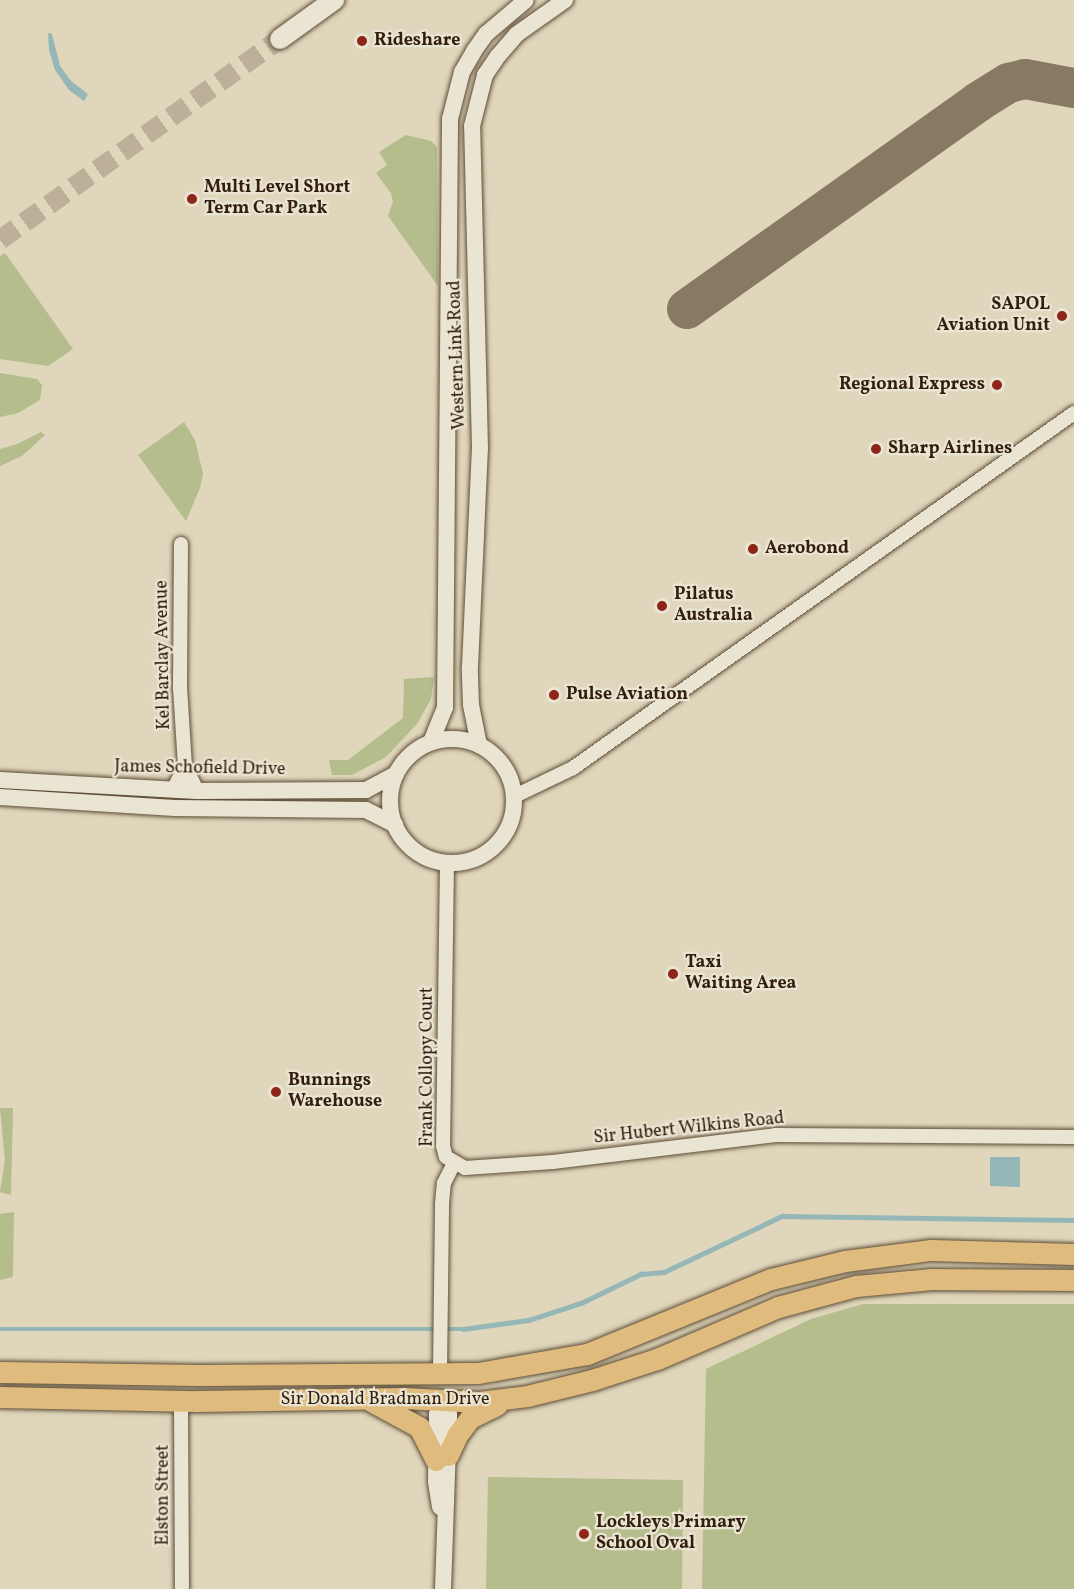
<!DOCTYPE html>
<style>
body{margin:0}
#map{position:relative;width:1074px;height:1589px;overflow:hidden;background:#dfd6bb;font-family:Vollkorn,serif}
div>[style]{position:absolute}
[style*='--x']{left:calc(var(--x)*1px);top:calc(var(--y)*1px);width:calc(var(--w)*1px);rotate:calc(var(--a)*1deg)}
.green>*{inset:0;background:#b5bd8d}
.water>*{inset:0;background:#95b7b7}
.stream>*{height:4.5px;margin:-2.25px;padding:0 2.25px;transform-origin:2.25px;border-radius:2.25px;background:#95b7b7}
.taxiway>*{height:40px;margin:-20px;padding:0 20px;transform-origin:20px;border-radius:20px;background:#887a62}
.secondary-tunnel>*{height:20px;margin-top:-10px;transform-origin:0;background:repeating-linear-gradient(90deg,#bcb198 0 20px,transparent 0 30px)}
.roads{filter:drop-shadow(0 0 2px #5d4c36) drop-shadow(0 0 2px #5d4c36)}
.minor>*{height:14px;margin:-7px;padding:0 7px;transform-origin:7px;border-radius:7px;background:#eae4d3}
.tertiary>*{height:16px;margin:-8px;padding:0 8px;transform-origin:8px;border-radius:8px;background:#eae4d3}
.tertiary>.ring{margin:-8px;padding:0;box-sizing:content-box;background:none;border:16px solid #eae4d3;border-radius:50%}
.secondary>*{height:20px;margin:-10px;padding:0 10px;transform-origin:10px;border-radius:10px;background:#eae4d3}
.primary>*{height:21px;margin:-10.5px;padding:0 10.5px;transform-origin:10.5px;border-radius:10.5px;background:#e0bb7e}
.dots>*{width:16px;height:16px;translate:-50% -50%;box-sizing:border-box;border:3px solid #eae4d3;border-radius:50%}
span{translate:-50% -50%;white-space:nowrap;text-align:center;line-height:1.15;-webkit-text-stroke:4.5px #eae4d3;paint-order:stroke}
.poi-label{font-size:18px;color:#321e0a;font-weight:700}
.left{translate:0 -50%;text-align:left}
.right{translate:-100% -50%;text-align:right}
.street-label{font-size:18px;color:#321e0a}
</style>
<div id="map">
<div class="green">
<div style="clip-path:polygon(406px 135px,431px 141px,437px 147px,438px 286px,388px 216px,393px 202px,391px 193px,376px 173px,387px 165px,379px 152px)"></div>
<div style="clip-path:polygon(5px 253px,73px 349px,48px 366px,0 359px,0 256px)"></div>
<div style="clip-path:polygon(0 373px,37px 379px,42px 385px,40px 400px,18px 413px,0 417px)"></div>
<div style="clip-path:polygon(184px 422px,195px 440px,203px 474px,200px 488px,186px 521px,138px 455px)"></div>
<div style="clip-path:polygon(41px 432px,45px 435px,22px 456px,0 466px,0 449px,17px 444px)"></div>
<div style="clip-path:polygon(434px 677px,431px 699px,417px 724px,386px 757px,352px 775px,332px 775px,329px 760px,348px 760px,403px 718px,404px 679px)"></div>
<div style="clip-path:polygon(0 1108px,13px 1108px,11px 1195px,0 1192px,5px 1160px)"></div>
<div style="clip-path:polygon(14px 1212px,13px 1277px,0 1280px,0 1214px)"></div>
<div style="clip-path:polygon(863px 1304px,1074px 1304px,1074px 1589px,702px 1589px,706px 1369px,811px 1319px)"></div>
<div style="clip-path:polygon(488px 1477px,683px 1480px,682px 1589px,486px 1589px)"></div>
</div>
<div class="water">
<div style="clip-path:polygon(48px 33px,52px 34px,60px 66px,71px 81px,88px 94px,84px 101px,69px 90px,55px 70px,49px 50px)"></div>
<div style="clip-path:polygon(990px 1157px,1020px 1157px,1020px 1187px,990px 1186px)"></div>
</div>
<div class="stream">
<div style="--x:0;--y:1329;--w:463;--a:0"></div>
<div style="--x:463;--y:1329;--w:67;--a:-7.8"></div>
<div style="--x:529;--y:1320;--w:55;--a:-18.1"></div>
<div style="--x:581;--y:1303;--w:67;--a:-25.8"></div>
<div style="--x:641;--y:1274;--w:23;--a:-5"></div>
<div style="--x:664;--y:1272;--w:131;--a:-25.4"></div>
<div style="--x:782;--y:1216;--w:292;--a:0.8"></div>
</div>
<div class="taxiway">
<div style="--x:687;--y:309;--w:357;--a:-35.4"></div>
<div style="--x:978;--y:102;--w:36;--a:-32"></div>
<div style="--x:1009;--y:83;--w:16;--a:-14"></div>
<div style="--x:1025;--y:79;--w:50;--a:10.4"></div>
</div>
<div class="secondary-tunnel">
<div style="--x:0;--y:240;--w:345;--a:-35.7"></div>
</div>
<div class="roads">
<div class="minor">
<div style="--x:181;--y:544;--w:143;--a:90.4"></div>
<div style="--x:180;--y:687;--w:79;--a:86.4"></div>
<div style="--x:173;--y:790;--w:27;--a:-63"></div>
<div style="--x:185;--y:766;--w:28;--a:64"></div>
<div style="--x:515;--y:796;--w:64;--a:-25.8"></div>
<div style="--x:573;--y:768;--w:614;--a:-35.32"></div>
<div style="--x:447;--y:863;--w:283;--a:90.8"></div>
<div style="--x:443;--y:1146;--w:11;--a:75"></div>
<div style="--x:446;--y:1157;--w:22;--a:30"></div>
<div style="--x:465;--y:1168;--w:88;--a:-3.9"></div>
<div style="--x:553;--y:1162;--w:224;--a:-6.9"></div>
<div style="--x:775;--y:1135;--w:299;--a:0.4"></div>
<div style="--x:440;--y:1373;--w:169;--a:-89.3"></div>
<div style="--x:442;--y:1204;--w:21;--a:-85"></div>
<div style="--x:444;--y:1183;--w:22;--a:-63"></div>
<div style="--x:181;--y:1401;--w:188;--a:89.7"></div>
</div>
<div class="tertiary">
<div class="ring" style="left:390px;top:739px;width:108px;height:108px"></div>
<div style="--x:431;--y:742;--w:37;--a:-68"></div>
<div style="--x:445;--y:708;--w:589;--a:-89.51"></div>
<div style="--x:450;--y:119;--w:49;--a:-75.7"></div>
<div style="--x:462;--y:72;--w:24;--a:-60"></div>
<div style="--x:474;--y:51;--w:21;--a:-55"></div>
<div style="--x:486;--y:34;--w:52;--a:-40.4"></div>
<div style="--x:479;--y:745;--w:41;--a:-101.3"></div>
<div style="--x:471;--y:705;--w:38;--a:-92"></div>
<div style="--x:470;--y:667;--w:219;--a:-87.4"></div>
<div style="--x:480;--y:448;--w:322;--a:-91.4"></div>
<div style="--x:472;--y:126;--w:53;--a:-75.7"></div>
<div style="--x:485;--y:75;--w:23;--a:-56"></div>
<div style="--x:498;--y:56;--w:29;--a:-49"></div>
<div style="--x:517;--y:34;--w:59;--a:-35.3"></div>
<div style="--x:0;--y:780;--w:197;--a:3.2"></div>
<div style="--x:197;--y:791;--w:169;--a:-0.3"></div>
<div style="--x:366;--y:790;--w:34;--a:-28"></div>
<div style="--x:0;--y:797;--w:175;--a:3.6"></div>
<div style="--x:175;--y:808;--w:191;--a:0.6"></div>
<div style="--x:366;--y:810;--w:33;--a:27"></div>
<div style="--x:440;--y:1507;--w:26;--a:-99"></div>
<div style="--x:436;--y:1481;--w:67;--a:-89.1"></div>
<div style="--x:437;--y:1414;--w:14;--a:-60"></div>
<div style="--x:443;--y:1589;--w:175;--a:-88"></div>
<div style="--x:449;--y:1414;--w:13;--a:-113"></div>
</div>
<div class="secondary">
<div style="--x:280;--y:39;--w:67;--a:-35.8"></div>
</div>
<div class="primary">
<div style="--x:0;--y:1372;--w:198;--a:0.9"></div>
<div style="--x:198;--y:1375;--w:280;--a:-0.4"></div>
<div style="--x:478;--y:1373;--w:111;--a:-9.9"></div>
<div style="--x:587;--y:1354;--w:199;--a:-22.2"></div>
<div style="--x:771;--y:1279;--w:76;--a:-13.7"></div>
<div style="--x:845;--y:1261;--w:87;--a:-7.3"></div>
<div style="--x:931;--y:1250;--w:143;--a:1.6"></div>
<div style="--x:0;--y:1397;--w:197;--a:1.2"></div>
<div style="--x:197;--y:1401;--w:207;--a:-0.8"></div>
<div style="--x:404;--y:1398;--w:75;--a:3.1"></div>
<div style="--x:479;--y:1402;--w:48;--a:-7.1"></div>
<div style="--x:527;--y:1396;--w:67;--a:-13.8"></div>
<div style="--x:592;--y:1380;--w:68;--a:-17.9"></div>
<div style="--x:657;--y:1359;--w:132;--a:-23.3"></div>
<div style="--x:778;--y:1307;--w:81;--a:-15.1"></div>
<div style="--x:856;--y:1286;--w:76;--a:-5.3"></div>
<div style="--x:932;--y:1279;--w:142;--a:0.4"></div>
<div style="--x:371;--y:1401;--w:55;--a:28.4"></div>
<div style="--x:419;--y:1427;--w:37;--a:63"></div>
<div style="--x:448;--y:1455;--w:23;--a:-65"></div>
<div style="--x:458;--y:1434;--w:20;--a:-53"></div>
<div style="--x:470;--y:1418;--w:30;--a:-26"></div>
</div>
</div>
<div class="dots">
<div style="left:362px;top:41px;background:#8f2418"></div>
<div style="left:192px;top:199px;background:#8f2418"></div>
<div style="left:1062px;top:316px;background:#8f2418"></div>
<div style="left:997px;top:385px;background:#8f2418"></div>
<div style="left:876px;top:449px;background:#8f2418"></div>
<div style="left:753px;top:549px;background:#8f2418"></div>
<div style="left:662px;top:606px;background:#8f2418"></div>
<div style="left:554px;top:695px;background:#8f2418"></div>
<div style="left:673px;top:974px;background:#8f2418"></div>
<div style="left:276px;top:1092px;background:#8f2418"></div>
<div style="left:584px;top:1534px;background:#8f2418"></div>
</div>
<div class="poi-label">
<span class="left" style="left:374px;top:41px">Rideshare</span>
<span class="left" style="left:204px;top:199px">Multi Level Short<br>Term Car Park</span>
<span class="right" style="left:1050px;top:316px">SAPOL<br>Aviation Unit</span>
<span class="right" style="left:985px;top:385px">Regional Express</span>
<span class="left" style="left:888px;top:449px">Sharp Airlines</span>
<span class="left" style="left:765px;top:549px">Aerobond</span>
<span class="left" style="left:674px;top:606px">Pilatus<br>Australia</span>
<span class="left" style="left:566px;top:695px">Pulse Aviation</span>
<span class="left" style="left:685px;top:974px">Taxi<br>Waiting Area</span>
<span class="left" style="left:288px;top:1092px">Bunnings<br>Warehouse</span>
<span class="left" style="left:596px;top:1534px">Lockleys Primary<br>School Oval</span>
</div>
<div class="street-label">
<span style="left:458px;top:355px;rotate:-92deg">Western Link Road</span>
<span style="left:164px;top:655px;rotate:-91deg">Kel Barclay Avenue</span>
<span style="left:200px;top:769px;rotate:1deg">James Schofield Drive</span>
<span style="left:428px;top:1067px;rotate:-90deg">Frank Collopy Court</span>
<span style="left:689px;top:1129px;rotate:-6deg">Sir Hubert Wilkins Road</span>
<span style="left:385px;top:1400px">Sir Donald Bradman Drive</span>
<span style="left:164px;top:1495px;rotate:-90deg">Elston Street</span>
</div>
</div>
